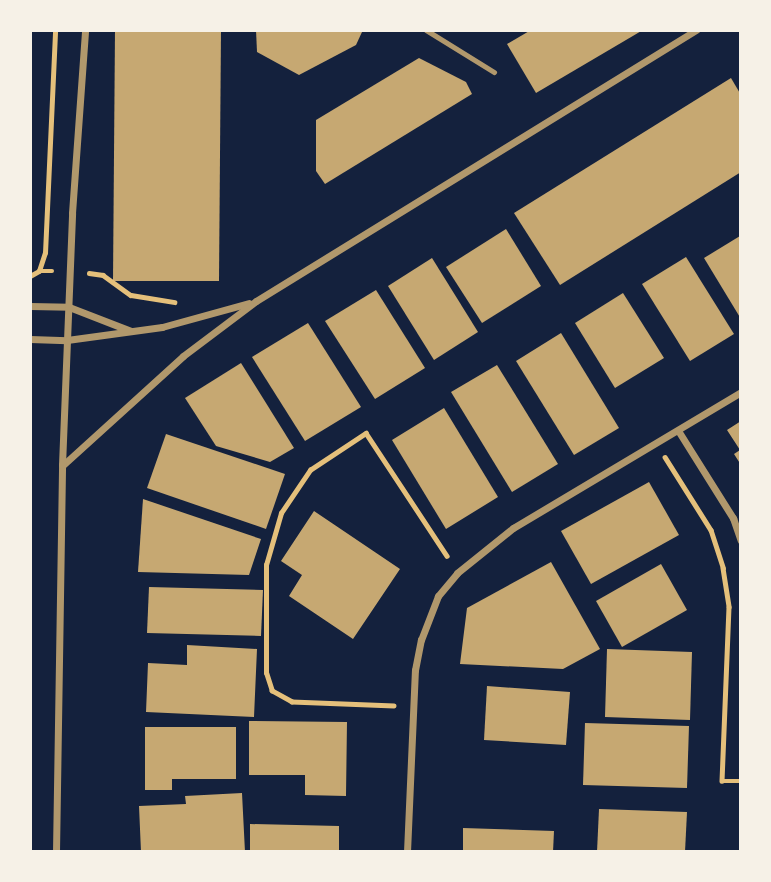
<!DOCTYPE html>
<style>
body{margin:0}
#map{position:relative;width:771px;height:882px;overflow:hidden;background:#14213d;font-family:Literata,serif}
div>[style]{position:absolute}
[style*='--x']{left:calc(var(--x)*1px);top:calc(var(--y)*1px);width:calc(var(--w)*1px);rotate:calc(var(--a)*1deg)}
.building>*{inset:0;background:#c6a872}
.path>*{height:4.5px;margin:-2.25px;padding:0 2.25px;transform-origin:2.25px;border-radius:2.25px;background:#e5c07b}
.service>*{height:5px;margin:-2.5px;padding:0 2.5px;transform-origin:2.5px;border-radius:2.5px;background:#b1986c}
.minor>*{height:7px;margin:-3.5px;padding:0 3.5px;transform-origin:3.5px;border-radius:3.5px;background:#b1986c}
span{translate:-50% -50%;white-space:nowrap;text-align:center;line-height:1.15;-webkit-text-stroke:7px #f6f1e7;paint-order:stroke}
.frame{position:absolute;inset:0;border:32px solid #f6f1e7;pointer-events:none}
</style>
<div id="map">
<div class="building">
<div style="clip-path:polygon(115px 30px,221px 30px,219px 281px,113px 281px)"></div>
<div style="clip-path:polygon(256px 30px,358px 30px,362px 32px,356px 45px,299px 75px,257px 52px)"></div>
<div style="clip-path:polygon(531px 30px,643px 30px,536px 93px,507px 44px)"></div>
<div style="clip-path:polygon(419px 58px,466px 82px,472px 94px,325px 184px,316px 171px,316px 120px)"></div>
<div style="clip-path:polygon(731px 78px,741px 95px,741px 172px,560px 285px,514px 213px)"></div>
<div style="clip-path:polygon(506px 229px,541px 286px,482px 323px,446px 267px)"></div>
<div style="clip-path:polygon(740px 236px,741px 238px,741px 319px,704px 258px)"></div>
<div style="clip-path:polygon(686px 257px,734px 334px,690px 361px,642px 284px)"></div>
<div style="clip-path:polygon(432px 258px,478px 332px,434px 360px,388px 286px)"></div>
<div style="clip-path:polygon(376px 290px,425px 368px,375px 399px,325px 321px)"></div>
<div style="clip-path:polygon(623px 293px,664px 358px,615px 388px,575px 323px)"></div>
<div style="clip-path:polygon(308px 323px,361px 407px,305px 441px,252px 357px)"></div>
<div style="clip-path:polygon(561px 333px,619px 428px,574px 455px,516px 361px)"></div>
<div style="clip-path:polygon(241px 363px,294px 448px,270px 462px,216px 446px,185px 398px)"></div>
<div style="clip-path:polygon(497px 365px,558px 464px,512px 492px,451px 392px)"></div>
<div style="clip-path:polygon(444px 408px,498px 497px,446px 529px,392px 440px)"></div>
<div style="clip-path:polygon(741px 421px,741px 465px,734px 454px,740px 450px,727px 430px)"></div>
<div style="clip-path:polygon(166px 434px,285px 474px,266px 529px,147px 488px)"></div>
<div style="clip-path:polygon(649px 482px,679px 535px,591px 584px,561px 531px)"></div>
<div style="clip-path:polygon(143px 499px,261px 539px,249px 575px,138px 572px)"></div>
<div style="clip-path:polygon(314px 511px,400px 569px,353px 639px,289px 596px,302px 575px,281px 561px)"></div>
<div style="clip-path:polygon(551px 562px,600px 649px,563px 669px,460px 664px,467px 608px)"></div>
<div style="clip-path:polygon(661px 564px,687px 610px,622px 647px,596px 601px)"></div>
<div style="clip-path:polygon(149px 587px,263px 590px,261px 636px,147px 633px)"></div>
<div style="clip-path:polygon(187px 645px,257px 649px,254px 717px,146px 712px,148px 663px,187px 665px)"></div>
<div style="clip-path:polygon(607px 649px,692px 652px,690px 720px,605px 717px)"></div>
<div style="clip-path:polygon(487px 686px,570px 692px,566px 745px,484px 740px)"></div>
<div style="clip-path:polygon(249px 721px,347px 722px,346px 796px,305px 795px,305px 775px,249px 775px)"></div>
<div style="clip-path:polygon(585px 723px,689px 726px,687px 788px,583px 785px)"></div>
<div style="clip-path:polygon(145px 727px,236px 727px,236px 779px,172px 779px,172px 790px,145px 790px)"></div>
<div style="clip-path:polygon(242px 793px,245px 852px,141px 852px,139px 806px,186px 804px,185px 796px)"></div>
<div style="clip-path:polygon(599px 809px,687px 812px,685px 852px,597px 852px)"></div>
<div style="clip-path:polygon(250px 824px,339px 826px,339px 852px,250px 852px)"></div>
<div style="clip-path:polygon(463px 828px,554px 831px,553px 852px,463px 852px)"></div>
</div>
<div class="path">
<div style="--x:39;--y:271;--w:13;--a:0"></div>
<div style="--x:89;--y:273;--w:14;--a:8"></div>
<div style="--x:103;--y:275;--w:34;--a:36"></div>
<div style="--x:131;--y:295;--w:44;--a:9.2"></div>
<div style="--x:30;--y:276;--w:10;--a:-29"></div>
<div style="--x:39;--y:271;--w:19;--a:-72"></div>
<div style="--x:45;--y:253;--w:223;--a:-87.4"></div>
<div style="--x:665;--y:457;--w:86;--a:57.8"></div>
<div style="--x:711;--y:530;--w:40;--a:72"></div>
<div style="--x:723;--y:568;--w:39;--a:81"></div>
<div style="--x:729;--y:607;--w:174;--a:92.3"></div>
<div style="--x:722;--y:781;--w:19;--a:0"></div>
<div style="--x:394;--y:706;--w:102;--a:-177.8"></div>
<div style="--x:292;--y:702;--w:23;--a:-151"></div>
<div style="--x:272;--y:691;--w:19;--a:-108"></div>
<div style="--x:266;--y:673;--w:108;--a:-90"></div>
<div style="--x:266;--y:565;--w:54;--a:-73.9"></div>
<div style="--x:281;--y:513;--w:52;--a:-56"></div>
<div style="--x:310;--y:470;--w:67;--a:-33.5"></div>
<div style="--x:366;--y:433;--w:147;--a:56.6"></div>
</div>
<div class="service">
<div style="--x:426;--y:30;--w:80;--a:31.7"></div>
</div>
<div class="minor">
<div style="--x:30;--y:306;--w:39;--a:1"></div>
<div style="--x:69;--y:307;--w:66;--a:21.2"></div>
<div style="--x:30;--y:339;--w:37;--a:2"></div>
<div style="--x:67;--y:340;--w:96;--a:-7.8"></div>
<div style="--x:162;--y:327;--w:90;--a:-15.4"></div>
<div style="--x:679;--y:432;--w:102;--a:57.9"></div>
<div style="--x:733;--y:518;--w:24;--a:71"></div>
<div style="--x:63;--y:465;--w:162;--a:-42.2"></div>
<div style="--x:183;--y:356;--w:91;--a:-37"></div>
<div style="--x:256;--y:301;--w:517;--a:-31.63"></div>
<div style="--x:56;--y:852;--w:387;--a:-89.1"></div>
<div style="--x:62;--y:465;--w:252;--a:-87.7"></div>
<div style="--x:72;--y:213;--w:183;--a:-85.9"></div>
<div style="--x:407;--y:852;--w:182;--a:-87.5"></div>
<div style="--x:415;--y:670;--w:31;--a:-79"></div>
<div style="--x:421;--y:640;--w:47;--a:-68.9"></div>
<div style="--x:438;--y:596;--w:30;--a:-50"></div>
<div style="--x:457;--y:573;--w:72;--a:-38.8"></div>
<div style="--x:513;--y:528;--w:265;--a:-30.8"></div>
</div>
<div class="frame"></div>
</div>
